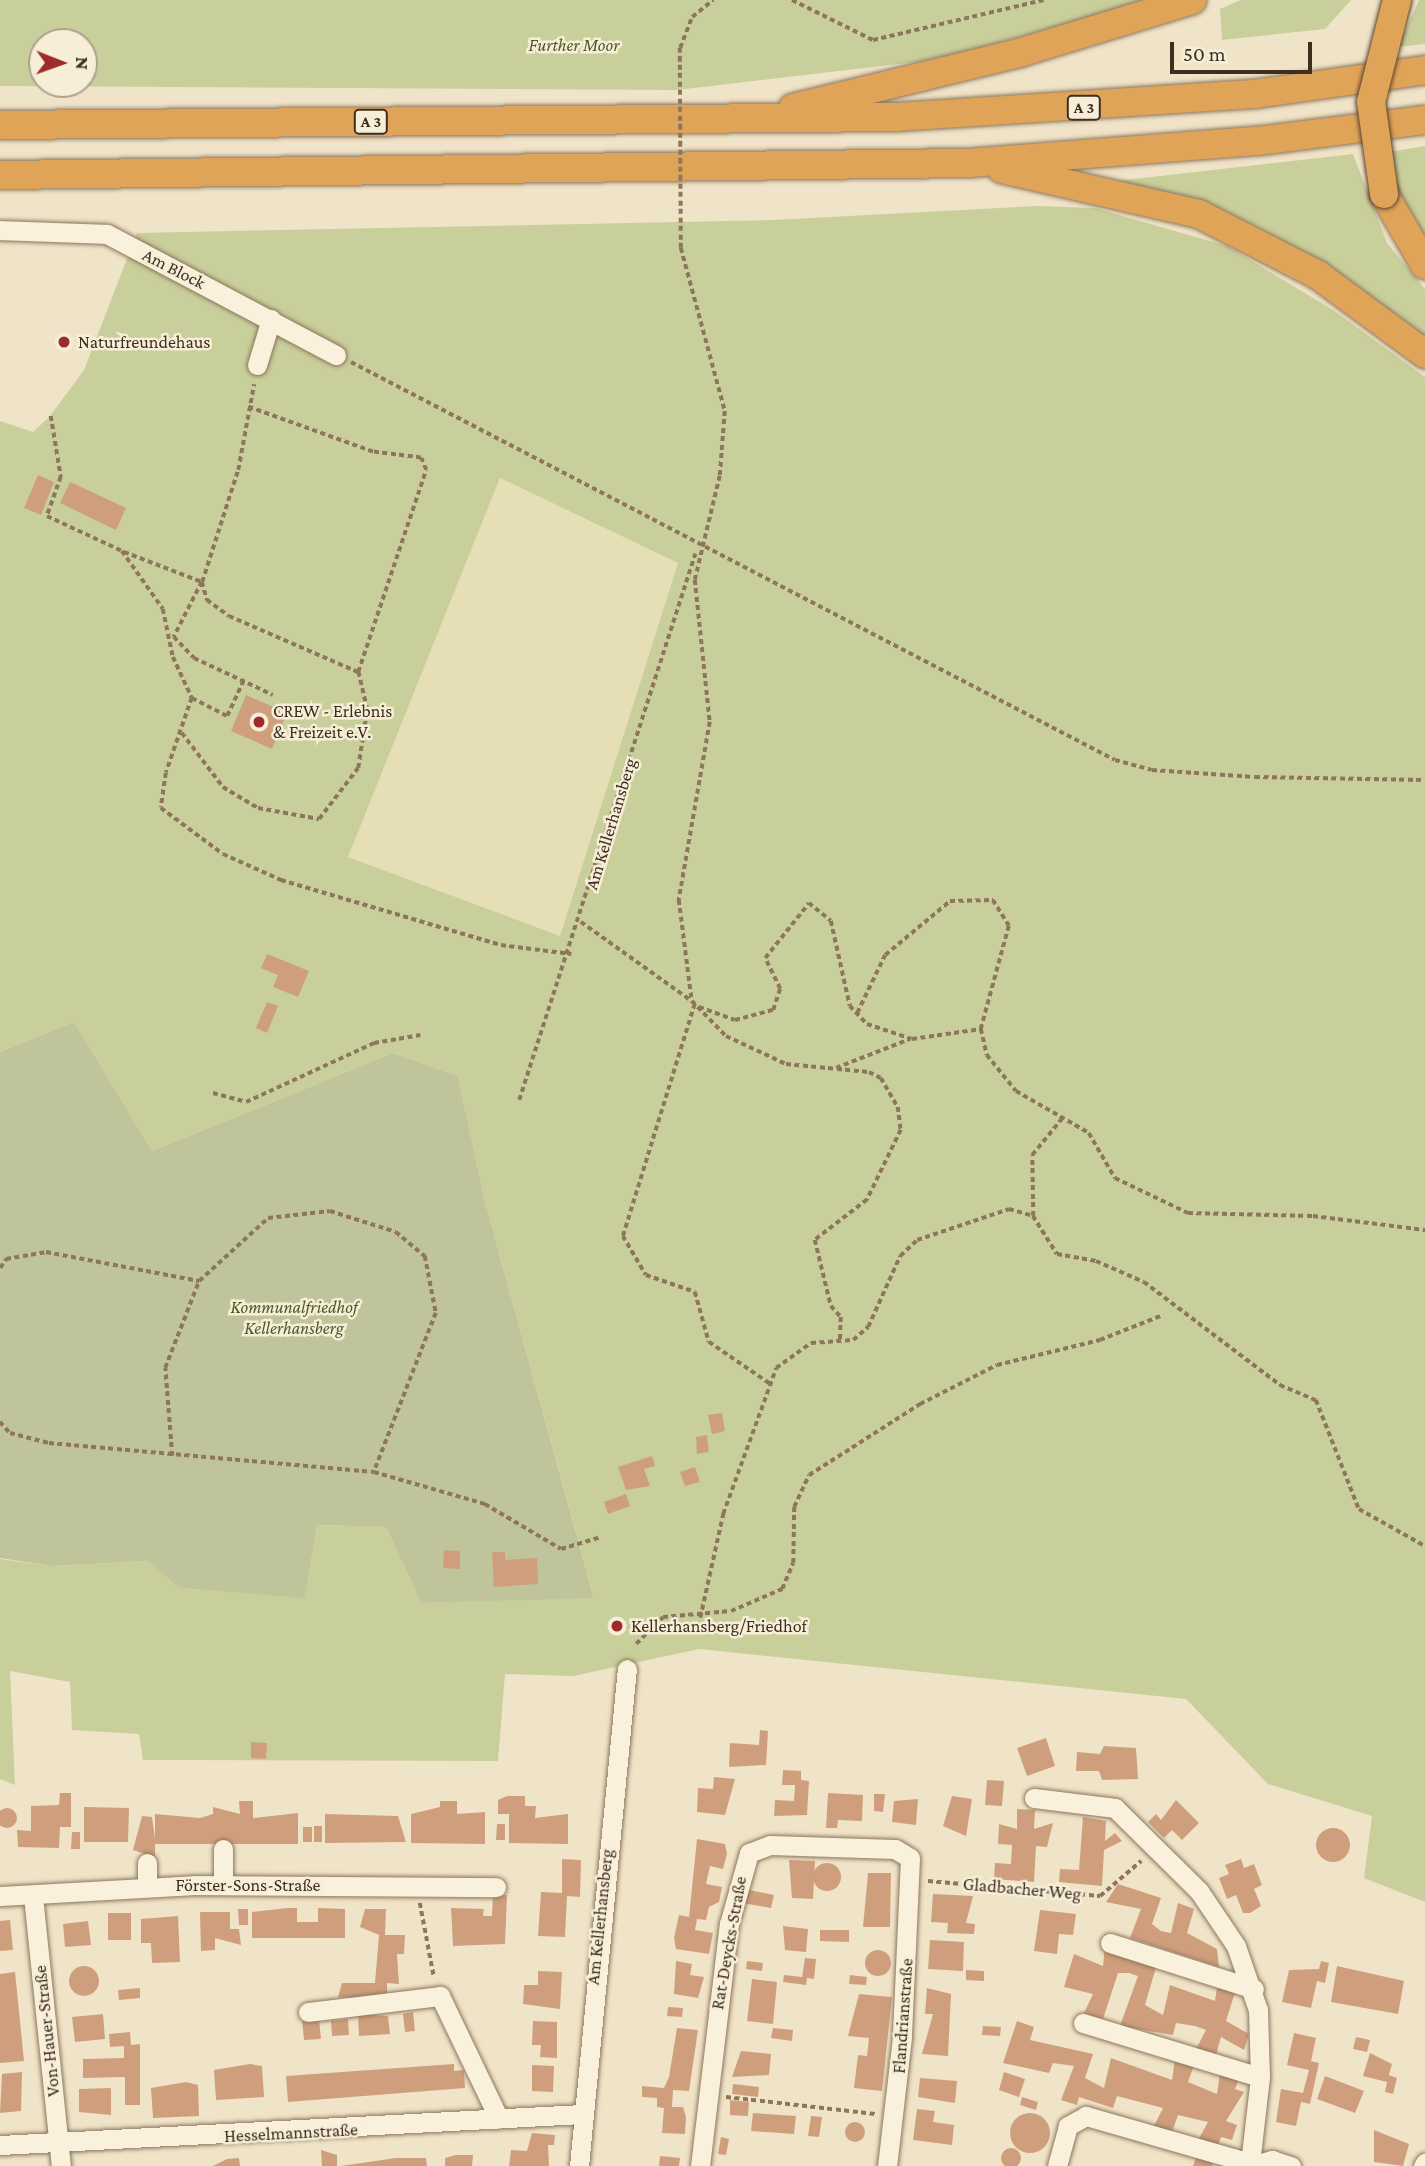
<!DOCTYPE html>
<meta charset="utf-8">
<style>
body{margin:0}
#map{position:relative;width:1425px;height:2166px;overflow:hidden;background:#f0e4c8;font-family:"Crimson Pro",serif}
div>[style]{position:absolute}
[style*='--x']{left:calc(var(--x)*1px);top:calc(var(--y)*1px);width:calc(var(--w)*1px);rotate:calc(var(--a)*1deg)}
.farmland>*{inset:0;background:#e6deb5}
.green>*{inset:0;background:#c9cf9b}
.cemetery>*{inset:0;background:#bfc49a}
.building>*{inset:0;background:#cf9f7d}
.round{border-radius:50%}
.path>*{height:3.5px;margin-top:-1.75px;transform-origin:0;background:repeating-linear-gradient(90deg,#8d765c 0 5px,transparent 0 8.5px)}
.roads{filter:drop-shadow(0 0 2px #8d765c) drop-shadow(0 0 2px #8d765c)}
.minor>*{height:19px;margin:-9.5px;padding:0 9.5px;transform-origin:9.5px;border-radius:9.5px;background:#faf1dc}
.highway>*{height:28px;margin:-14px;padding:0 14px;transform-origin:14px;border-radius:14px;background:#e0a458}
.path-bridge>*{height:3.5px;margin-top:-1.75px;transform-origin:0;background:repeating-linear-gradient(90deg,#8d765c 0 5px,transparent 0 8.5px)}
.bridges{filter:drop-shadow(0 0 2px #5b4430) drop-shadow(0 0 2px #5b4430)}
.highway-bridge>*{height:28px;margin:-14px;padding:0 14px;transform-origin:14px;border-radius:14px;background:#e0a458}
.dots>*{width:19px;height:19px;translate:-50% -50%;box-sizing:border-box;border:4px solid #f7eed8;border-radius:50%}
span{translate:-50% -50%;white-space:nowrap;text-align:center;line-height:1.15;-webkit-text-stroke:5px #f7eed8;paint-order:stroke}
.shield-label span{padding:2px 5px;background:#f7eed8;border:2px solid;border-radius:5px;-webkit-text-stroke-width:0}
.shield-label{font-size:16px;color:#3d2e20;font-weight:700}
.park-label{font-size:18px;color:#4d5a26;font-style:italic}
.street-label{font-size:18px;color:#3d2e20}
.poi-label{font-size:18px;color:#3d2e20}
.left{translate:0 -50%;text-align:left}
.north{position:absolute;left:28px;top:28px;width:70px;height:70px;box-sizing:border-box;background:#f7eed8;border:2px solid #ada18e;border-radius:50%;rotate:91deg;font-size:19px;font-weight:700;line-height:28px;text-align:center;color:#3d2e20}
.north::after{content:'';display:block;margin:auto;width:24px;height:32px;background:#9e2a2b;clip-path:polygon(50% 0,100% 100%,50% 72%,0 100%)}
.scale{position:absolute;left:1170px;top:42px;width:142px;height:32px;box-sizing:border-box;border:4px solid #3d2e20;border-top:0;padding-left:9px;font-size:21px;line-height:24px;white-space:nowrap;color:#3d2e20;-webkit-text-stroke:5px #f7eed8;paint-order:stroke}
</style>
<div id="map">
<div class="farmland">
<div style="clip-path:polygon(500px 478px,678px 563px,560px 936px,348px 857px)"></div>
</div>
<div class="green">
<div style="clip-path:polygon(evenodd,0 0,1149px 0,942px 59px,677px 90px,0 86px,0 0,42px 42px,84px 42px,84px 84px,42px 84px,42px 42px)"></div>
<div style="clip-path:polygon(1241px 0,1351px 0,1325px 29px,1222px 40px,1220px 9px)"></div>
<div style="clip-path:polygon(1419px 0,1425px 0,1425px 44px,1398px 47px)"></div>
<div style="clip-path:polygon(1425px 146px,1425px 246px,1398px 192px,1389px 152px)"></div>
<div style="clip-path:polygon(1353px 154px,1387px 243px,1425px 289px,1425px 343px,1315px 260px,1251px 224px,1107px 182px)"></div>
<div style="clip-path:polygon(evenodd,1036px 206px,1095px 208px,1227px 246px,1333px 310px,1425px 377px,1425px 1902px,1364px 1878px,1372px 1816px,1268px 1784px,1186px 1699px,699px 1649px,573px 1676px,505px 1674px,498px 1761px,143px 1760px,139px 1734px,72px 1730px,70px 1682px,10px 1671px,15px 1785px,0 1779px,0 1559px,52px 1566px,148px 1561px,179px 1588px,305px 1597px,317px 1525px,386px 1527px,421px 1603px,594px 1597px,485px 1202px,458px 1076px,393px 1053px,152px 1151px,74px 1022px,0 1052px,0 421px,33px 432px,50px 416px,84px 370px,137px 233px,774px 220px,1036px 206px,500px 478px,678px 563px,560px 936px,348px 857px,500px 478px)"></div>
</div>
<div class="cemetery">
<div style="clip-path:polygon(74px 1022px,152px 1151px,393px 1053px,458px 1076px,485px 1202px,594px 1598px,421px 1603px,386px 1527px,317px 1525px,305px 1598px,179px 1588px,148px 1561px,52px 1566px,0 1558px,0 1052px)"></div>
</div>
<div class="building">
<div style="clip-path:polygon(38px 475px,54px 482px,41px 515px,24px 508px)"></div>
<div style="clip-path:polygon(70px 482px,126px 508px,116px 530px,60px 503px)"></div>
<div style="clip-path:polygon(246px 695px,287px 713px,272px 749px,231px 731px)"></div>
<div style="clip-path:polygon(267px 954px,309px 971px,298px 997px,273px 987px,278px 975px,261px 968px)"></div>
<div style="clip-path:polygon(267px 1002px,278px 1006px,267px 1033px,256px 1028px)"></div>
<div style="clip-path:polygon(722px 1413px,725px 1431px,712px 1434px,708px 1415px)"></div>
<div style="clip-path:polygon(707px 1435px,709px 1452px,697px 1454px,696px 1437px)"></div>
<div style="clip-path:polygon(652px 1456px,655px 1466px,644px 1469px,650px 1486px,626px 1490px,618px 1467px)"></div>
<div style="clip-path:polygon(695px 1467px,700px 1482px,685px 1486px,680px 1472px)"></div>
<div style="clip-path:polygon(626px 1494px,630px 1506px,608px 1514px,604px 1502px)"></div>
<div style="clip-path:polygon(444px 1550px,460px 1551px,460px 1569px,443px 1568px)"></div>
<div style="clip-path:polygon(492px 1552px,505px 1552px,505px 1560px,537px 1558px,538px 1584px,494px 1587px)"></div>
<div style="clip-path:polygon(760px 1730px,768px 1731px,766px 1765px,729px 1767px,730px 1743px,759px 1745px)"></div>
<div style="clip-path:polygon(1046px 1738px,1055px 1766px,1027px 1776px,1017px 1748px)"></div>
<div style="clip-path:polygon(251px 1742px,267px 1743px,266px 1759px,251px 1758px)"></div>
<div style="clip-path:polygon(1104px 1746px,1136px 1748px,1138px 1779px,1102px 1780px,1099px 1771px,1076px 1771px,1077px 1752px,1100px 1754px)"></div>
<div style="clip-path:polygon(783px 1770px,801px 1771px,801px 1780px,809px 1781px,807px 1815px,774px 1816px,775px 1800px,794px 1801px,795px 1785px,782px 1785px)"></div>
<div style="clip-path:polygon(714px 1777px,735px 1779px,725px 1815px,697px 1812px,698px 1788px,713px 1789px)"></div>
<div style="clip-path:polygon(987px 1780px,1004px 1781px,1002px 1806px,985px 1805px)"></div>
<div style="clip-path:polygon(60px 1793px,71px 1793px,71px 1827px,60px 1827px,59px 1848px,18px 1847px,17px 1830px,31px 1831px,31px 1806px,59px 1805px)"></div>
<div style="clip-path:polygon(828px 1793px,863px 1795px,862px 1821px,838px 1820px,837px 1828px,826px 1828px)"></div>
<div style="clip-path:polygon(874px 1794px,885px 1794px,883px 1812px,874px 1811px)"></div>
<div style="clip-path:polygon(507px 1796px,525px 1796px,525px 1806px,536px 1806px,535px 1818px,568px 1814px,568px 1844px,509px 1843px,509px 1814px,498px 1814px,498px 1800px)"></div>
<div style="clip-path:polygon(952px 1796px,972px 1799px,966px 1836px,943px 1826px)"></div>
<div style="clip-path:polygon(918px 1799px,916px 1825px,892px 1822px,894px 1801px)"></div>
<div style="clip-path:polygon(1176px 1800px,1199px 1823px,1182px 1840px,1172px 1830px,1164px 1838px,1148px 1822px,1156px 1814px,1161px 1820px)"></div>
<div style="clip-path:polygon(239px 1801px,253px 1801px,253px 1818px,298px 1813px,298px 1844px,155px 1844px,155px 1857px,133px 1850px,142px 1816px,152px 1817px,155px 1839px,155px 1814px,200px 1818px,213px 1814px,213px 1807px,240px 1814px)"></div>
<div style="clip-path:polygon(440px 1801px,457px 1801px,457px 1814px,485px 1812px,485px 1844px,411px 1843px,411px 1814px,440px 1807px)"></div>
<div style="clip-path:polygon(84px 1807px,129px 1808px,128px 1842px,84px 1842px)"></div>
<div class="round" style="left:-3px;top:1808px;width:20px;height:20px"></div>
<div style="clip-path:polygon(1017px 1809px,1035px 1810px,1034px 1829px,1053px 1823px,1047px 1847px,1036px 1846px,1034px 1882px,994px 1879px,995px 1863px,1011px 1864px,1012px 1845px,998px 1844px,999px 1824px,1017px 1829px)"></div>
<div style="clip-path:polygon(325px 1814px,398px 1816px,406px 1842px,325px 1843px)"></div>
<div style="clip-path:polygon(1083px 1817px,1106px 1821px,1105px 1841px,1115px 1833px,1122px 1841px,1104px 1850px,1102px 1886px,1059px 1882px,1060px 1869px,1079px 1870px)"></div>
<div style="clip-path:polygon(497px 1824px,505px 1824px,505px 1840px,496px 1840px)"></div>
<div style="clip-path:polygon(314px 1826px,322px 1826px,322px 1842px,314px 1842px)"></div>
<div style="clip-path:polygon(303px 1827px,312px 1827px,312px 1842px,303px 1842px)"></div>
<div class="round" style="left:1316px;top:1828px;width:34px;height:34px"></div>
<div style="clip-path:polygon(72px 1832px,80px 1832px,80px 1849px,71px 1849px)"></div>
<div style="clip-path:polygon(697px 1839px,725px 1844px,727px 1854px,723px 1869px,710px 1866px,706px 1884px,722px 1887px,719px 1902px,709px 1907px,706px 1920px,697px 1919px,695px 1930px,713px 1933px,709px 1954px,676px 1949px,674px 1938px,679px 1915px,689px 1917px)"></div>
<div style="clip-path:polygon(562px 1859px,581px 1860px,580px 1897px,567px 1896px,565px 1937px,538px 1936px,541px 1892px,562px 1893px)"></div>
<div style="clip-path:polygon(1241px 1859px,1244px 1868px,1254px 1864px,1262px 1885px,1254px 1889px,1261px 1906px,1250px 1913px,1243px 1913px,1236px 1895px,1227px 1899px,1219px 1878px,1229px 1874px,1225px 1865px)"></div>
<div style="clip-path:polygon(789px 1860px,815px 1861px,813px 1899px,792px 1898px)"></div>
<div class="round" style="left:813px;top:1863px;width:28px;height:28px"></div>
<div style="clip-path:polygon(868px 1873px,891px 1873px,890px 1927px,863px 1927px)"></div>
<div style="clip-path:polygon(1118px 1884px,1161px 1898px,1152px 1924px,1161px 1931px,1171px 1933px,1178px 1903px,1194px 1909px,1187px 1933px,1217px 1949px,1219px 1967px,1130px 1938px,1141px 1909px,1106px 1902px)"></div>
<div style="clip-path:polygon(744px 1889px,774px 1895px,771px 1908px,742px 1903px)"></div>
<div style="clip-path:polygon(933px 1894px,973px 1896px,966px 1923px,975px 1924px,974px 1934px,947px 1933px,948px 1923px,931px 1922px)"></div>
<div style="clip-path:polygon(507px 1895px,505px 1944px,453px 1946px,451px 1908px,484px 1909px,483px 1916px,492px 1916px,493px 1896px)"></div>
<div style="clip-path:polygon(288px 1908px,297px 1908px,297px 1922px,318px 1922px,318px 1908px,345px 1909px,345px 1938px,252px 1938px,252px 1912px)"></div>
<div style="clip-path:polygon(238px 1909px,248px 1909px,248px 1925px,239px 1925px)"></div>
<div style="clip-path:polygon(365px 1909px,386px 1909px,385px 1935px,405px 1935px,404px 1954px,397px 1954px,399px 1984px,387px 1983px,387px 1999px,338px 1997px,342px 1983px,375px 1983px,379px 1935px,360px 1927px)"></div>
<div style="clip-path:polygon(1040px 1910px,1076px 1914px,1073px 1935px,1059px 1934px,1057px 1954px,1034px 1951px)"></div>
<div style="clip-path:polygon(200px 1912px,230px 1912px,230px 1929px,239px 1929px,241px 1945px,215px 1938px,215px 1950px,201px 1951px)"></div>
<div style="clip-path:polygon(108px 1913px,131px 1913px,131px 1940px,108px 1940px)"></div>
<div style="clip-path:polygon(178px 1916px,180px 1962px,152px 1963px,151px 1943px,141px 1943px,141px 1919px)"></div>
<div style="clip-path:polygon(10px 1920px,13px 1950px,0 1951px,0 1921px)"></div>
<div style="clip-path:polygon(88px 1921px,91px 1945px,65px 1947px,63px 1924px)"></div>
<div style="clip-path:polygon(783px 1926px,808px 1929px,806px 1952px,785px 1950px)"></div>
<div style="clip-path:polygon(820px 1930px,849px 1930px,849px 1942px,820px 1941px)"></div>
<div style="clip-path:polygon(930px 1940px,964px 1942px,963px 1971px,928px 1969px)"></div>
<div style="clip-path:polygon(1105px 1945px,1157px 1964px,1145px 2005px,1163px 2015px,1170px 1985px,1215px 2001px,1218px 1980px,1237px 1986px,1226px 2021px,1249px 2034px,1244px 2050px,1221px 2037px,1216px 2055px,1196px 2049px,1206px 2030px,1195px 2026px,1176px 2023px,1173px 2035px,1120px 2026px,1138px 1976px,1129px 1973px,1118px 1973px,1103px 2019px,1084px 2013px,1093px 1994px,1064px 1987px,1074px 1954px,1103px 1966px)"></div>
<div class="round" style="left:865px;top:1950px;width:26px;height:26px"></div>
<div style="clip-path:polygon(805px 1958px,816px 1959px,814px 1979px,807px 1978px,806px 1985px,783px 1982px,784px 1975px,802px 1977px)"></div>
<div style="clip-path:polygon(676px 1961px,692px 1964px,690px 1975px,704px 1977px,698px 1998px,674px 1994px)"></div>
<div style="clip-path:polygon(747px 1961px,763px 1963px,762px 1971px,746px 1969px)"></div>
<div style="clip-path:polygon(1321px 1961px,1329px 1963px,1325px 1983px,1317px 1981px,1311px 2008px,1282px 2002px,1289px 1970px,1319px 1969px)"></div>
<div class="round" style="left:69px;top:1966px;width:30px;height:30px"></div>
<div style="clip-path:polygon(1337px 1966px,1404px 1981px,1398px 2014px,1331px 2002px)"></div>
<div style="clip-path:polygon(966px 1970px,984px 1971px,984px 1981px,966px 1980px)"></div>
<div style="clip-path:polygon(538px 1971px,562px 1972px,560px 2009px,523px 2004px,524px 1985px,538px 1985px)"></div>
<div style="clip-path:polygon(15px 1972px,24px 2061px,0 2063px,0 1974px)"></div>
<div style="clip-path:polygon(850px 1975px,867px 1977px,866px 1985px,849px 1984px)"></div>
<div style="clip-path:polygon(752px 1979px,777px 1982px,773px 2024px,747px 2021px)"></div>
<div style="clip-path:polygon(140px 1988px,140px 1998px,119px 2000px,118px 1990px)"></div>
<div style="clip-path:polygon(927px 1988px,951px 1994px,948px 2056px,922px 2054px,933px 2014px,925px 2014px)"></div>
<div style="clip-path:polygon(859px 1994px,892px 1997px,882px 2091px,854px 2088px,858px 2055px,867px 2056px,869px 2038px,848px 2036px)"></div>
<div style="clip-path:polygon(668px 2007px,683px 2008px,682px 2017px,667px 2016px)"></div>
<div style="clip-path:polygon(413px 2012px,415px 2031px,405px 2032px,403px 2014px)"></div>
<div style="clip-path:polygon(103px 2014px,105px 2039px,75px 2042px,72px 2017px)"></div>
<div style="clip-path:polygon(358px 2014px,388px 2016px,390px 2034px,359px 2036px)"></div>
<div style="clip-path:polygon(319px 2019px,321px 2039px,304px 2040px,302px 2020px)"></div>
<div style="clip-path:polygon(348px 2019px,349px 2035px,332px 2036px,331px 2021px)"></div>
<div style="clip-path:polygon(533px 2021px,557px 2022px,557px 2058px,540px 2057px,541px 2045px,532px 2045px)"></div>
<div style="clip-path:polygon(1017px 2021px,1034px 2027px,1030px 2040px,1093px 2054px,1085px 2078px,1104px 2088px,1111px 2058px,1172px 2080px,1175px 2059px,1194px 2065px,1188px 2082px,1217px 2094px,1220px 2073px,1239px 2079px,1235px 2089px,1244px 2092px,1226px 2121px,1237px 2125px,1232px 2140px,1221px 2137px,1218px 2146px,1198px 2140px,1208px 2122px,1178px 2115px,1172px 2132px,1154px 2126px,1163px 2108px,1117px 2096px,1113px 2108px,1079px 2097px,1077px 2105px,1061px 2100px,1074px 2066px,1053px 2063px,1049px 2073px,1003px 2063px)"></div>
<div style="clip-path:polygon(983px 2026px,1001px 2027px,1000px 2036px,982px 2035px)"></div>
<div style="clip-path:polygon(677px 2028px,698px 2030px,689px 2091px,673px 2090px,672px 2107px,683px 2107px,686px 2117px,685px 2134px,662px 2133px,664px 2108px,657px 2107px,657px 2098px,642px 2097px,642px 2086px,664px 2088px,669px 2077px)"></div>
<div style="clip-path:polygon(773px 2028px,793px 2030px,792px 2041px,771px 2038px)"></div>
<div style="clip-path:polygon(130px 2032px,131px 2045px,140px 2044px,140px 2105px,125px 2105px,125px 2077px,83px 2078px,83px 2059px,124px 2058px,124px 2046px,110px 2047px,109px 2034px)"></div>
<div style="clip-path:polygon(1294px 2033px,1316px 2038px,1311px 2061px,1319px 2063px,1310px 2104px,1301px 2102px,1296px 2126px,1276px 2122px,1281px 2089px,1303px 2093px,1309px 2070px,1287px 2065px)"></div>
<div style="clip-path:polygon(1356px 2037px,1370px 2040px,1367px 2052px,1353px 2049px)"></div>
<div style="clip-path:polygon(741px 2051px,771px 2054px,769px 2075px,732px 2077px)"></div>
<div style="clip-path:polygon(1370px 2053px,1392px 2064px,1389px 2075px,1397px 2078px,1393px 2094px,1385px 2092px,1387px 2082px,1363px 2076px)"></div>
<div style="clip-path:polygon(250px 2064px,262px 2066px,264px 2097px,216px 2100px,214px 2070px)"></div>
<div style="clip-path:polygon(454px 2064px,454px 2071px,464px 2070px,465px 2088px,288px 2102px,286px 2076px)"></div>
<div style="clip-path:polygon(532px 2065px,554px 2066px,553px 2092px,532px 2091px)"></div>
<div style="clip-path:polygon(22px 2072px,21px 2111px,0 2113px,2px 2074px)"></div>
<div style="clip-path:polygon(1004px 2072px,1025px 2079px,1019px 2097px,999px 2090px)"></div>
<div style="clip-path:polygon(1325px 2076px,1364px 2091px,1355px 2113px,1317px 2099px)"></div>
<div style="clip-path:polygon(920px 2078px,957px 2081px,955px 2103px,918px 2097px)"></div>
<div style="clip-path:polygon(186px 2082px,198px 2085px,199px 2116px,153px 2118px,151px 2088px)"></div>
<div style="clip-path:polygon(733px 2084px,759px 2087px,758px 2097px,732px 2094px)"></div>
<div style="clip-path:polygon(111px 2088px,111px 2115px,79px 2112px,79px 2089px)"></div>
<div style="clip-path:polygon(1022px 2097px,1038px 2102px,1036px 2110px,1020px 2105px)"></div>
<div style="clip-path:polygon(730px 2100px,749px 2102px,748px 2116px,730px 2115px)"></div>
<div style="clip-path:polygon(917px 2109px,935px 2111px,933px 2122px,954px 2125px,952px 2145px,913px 2140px)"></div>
<div class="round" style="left:1010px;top:2113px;width:40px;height:40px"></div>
<div style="clip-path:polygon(753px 2113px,796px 2116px,794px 2134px,751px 2131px)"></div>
<div style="clip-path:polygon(811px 2116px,822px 2117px,819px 2137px,808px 2136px)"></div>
<div class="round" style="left:845px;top:2122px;width:20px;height:20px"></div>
<div style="clip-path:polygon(1374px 2130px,1409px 2144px,1403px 2166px,1374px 2162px)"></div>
<div style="clip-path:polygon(532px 2133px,555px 2135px,554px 2145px,548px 2145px,549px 2166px,509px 2166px,511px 2150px,527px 2151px)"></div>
<div style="clip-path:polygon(721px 2137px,729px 2139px,726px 2155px,718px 2154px)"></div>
<div class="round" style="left:1001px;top:2148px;width:20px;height:20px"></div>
<div style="clip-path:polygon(321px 2150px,337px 2155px,337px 2166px,322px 2166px)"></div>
<div style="clip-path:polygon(456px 2155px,473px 2155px,472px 2166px,445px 2166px,445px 2158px)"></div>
<div style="clip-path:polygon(660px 2156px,680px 2158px,679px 2166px,659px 2166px)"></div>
<div style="clip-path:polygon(239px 2158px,240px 2166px,213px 2166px,227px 2159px)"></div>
<div style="clip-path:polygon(396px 2158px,426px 2158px,427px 2166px,341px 2166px)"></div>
<div style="clip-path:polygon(1196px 2158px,1213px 2163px,1212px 2166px,1193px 2166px)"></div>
</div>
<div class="path">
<div style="--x:792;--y:0;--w:90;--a:26.3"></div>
<div style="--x:873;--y:40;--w:175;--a:-13.2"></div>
<div style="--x:680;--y:48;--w:33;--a:-69"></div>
<div style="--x:692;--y:17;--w:27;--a:-39"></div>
<div style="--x:681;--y:248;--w:169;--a:74.9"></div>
<div style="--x:725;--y:411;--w:65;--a:94.4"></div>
<div style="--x:720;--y:476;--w:107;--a:103.5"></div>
<div style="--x:695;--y:580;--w:143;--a:84"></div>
<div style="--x:710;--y:722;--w:181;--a:99.9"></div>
<div style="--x:679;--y:900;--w:102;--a:82.7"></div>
<div style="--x:692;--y:1001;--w:49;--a:45.8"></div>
<div style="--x:726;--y:1036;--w:66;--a:25"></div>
<div style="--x:786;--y:1064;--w:83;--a:5.5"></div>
<div style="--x:869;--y:1072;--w:13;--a:27"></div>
<div style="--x:881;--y:1078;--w:34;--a:60"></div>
<div style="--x:898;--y:1107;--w:23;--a:83"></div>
<div style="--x:901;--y:1130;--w:78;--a:115.9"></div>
<div style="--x:867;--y:1200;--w:66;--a:142.4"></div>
<div style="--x:815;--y:1240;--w:68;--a:76.4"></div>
<div style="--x:831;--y:1306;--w:15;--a:48"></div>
<div style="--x:841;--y:1317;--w:24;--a:92"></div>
<div style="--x:351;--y:362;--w:861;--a:27.52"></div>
<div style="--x:1115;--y:760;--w:38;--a:15"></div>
<div style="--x:1152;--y:770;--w:103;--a:3.9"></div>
<div style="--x:1255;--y:777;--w:170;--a:1"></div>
<div style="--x:51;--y:416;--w:62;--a:80.7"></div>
<div style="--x:61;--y:477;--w:41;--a:109.7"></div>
<div style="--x:47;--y:516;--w:83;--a:25"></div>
<div style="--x:122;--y:551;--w:71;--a:54.7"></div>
<div style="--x:163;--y:609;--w:49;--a:78.2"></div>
<div style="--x:173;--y:657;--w:45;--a:65.1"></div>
<div style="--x:192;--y:698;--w:79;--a:109.1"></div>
<div style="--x:166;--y:773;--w:35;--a:98"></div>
<div style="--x:161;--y:808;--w:77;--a:36.6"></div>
<div style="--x:223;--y:854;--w:64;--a:24.1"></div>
<div style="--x:281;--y:880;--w:229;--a:16.5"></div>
<div style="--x:501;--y:945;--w:71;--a:7.3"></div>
<div style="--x:124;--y:552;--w:84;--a:21"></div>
<div style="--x:202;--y:582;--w:118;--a:-72.2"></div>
<div style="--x:238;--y:470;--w:87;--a:-79.5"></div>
<div style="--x:202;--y:582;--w:19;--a:74"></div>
<div style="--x:207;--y:600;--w:27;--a:36"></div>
<div style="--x:229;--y:616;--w:141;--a:23.5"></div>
<div style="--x:358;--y:672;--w:213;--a:-71.4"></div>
<div style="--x:426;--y:470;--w:13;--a:-113"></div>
<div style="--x:421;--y:458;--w:48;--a:-172.9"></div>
<div style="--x:373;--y:452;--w:133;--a:-160.2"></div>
<div style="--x:202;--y:582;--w:62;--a:117"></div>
<div style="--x:174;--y:637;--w:29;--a:46"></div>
<div style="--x:194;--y:658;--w:87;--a:25.1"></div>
<div style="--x:192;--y:698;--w:39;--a:27"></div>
<div style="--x:227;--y:716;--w:38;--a:-65"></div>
<div style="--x:182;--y:733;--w:68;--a:52.8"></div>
<div style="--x:223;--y:787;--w:41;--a:31"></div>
<div style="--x:258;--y:808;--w:62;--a:10.2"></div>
<div style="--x:319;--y:819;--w:64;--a:-52.6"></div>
<div style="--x:358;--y:768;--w:59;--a:-81.2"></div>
<div style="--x:367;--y:710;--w:39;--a:-103"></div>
<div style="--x:581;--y:922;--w:138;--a:35.5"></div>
<div style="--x:695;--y:1004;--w:243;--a:107.2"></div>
<div style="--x:623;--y:1236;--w:45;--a:59.5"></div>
<div style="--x:646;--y:1275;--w:52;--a:19.1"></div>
<div style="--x:695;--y:1292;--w:52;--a:74.4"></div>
<div style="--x:709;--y:1342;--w:73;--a:34.3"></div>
<div style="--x:699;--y:1007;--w:38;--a:20"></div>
<div style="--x:735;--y:1020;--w:39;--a:-15"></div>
<div style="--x:773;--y:1010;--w:22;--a:-72"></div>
<div style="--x:780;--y:989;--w:34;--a:-116"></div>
<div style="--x:765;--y:958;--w:70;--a:-51.3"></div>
<div style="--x:809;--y:903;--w:28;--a:39"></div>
<div style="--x:831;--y:921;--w:87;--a:77.4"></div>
<div style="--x:850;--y:1006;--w:25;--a:47"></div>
<div style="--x:867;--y:1024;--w:47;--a:18.4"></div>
<div style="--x:912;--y:1039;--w:70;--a:-8.2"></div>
<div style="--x:857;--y:1013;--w:64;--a:-64.2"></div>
<div style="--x:885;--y:955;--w:85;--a:-39.7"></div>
<div style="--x:950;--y:901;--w:43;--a:-1.3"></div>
<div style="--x:993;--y:900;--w:31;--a:58"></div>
<div style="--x:1009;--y:926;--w:107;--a:105.2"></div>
<div style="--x:981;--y:1029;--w:27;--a:77"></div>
<div style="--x:987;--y:1055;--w:46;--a:51.1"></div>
<div style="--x:1016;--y:1091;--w:84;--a:29.9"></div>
<div style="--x:1089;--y:1133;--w:52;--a:60"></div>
<div style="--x:1115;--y:1178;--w:81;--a:25.6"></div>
<div style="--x:1188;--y:1213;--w:125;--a:1.4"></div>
<div style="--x:1313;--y:1216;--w:113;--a:7.1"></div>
<div style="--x:836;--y:1068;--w:79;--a:-21.4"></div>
<div style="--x:213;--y:1093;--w:34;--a:15"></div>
<div style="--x:246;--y:1102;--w:141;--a:-24.7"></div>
<div style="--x:374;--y:1043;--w:47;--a:-9.9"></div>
<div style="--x:519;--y:1100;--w:574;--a:-72.13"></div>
<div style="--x:1033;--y:1216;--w:61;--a:-90.9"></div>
<div style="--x:1032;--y:1155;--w:50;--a:-50.6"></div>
<div style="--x:0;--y:1268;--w:11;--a:-56"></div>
<div style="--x:6;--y:1259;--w:41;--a:-9.9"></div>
<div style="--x:46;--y:1252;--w:156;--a:10.7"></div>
<div style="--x:199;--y:1281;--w:93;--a:-42.4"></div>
<div style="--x:268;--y:1218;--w:62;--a:-6.4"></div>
<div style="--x:330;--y:1211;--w:69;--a:17.7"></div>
<div style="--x:396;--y:1232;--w:38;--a:40"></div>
<div style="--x:425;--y:1256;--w:58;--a:79.1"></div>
<div style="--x:436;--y:1313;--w:171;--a:111.3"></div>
<div style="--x:0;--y:1422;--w:15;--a:48"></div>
<div style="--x:10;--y:1433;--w:40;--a:14.4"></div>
<div style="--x:49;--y:1443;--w:326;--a:5.1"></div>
<div style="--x:374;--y:1472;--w:116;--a:16.1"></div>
<div style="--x:485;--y:1504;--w:88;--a:30.6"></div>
<div style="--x:561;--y:1549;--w:42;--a:-16.7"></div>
<div style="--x:172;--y:1456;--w:88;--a:-94.5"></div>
<div style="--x:165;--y:1368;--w:93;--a:-68.7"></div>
<div style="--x:700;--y:1618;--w:107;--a:-77.5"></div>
<div style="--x:723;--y:1514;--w:155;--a:-70"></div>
<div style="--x:776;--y:1368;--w:43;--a:-35.5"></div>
<div style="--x:811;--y:1343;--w:42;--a:-4.1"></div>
<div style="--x:853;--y:1340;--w:20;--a:-41"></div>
<div style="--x:868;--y:1327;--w:78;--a:-65.7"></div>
<div style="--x:900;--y:1256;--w:23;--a:-43"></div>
<div style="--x:917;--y:1240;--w:97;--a:-18.6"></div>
<div style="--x:1009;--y:1209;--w:25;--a:16"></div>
<div style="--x:1033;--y:1216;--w:45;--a:57.7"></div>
<div style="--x:1057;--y:1254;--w:40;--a:10"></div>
<div style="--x:1096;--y:1261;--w:52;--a:23.6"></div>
<div style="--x:1144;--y:1282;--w:171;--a:37.1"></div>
<div style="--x:1280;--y:1385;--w:39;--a:23"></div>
<div style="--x:1316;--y:1400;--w:117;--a:68.5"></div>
<div style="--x:1359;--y:1509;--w:76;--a:29.3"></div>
<div style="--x:636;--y:1644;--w:38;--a:-45"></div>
<div style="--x:663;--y:1617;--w:68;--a:-5"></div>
<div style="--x:731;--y:1611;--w:56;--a:-23.3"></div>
<div style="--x:782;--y:1589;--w:28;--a:-67"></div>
<div style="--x:793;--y:1563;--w:56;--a:-89"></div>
<div style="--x:794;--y:1507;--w:35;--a:-65"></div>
<div style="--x:809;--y:1475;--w:132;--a:-32.6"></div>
<div style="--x:920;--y:1404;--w:86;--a:-26.9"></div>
<div style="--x:997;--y:1365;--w:106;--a:-13.6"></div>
<div style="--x:1100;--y:1340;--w:68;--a:-21.6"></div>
<div style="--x:928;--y:1881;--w:173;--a:5"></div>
<div style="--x:1100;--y:1896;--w:54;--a:-40.5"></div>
<div style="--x:420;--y:1903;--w:75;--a:79.3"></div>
<div style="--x:726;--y:2097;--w:150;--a:6.5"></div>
</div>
<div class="roads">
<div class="minor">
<div style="--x:0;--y:230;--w:107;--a:2.1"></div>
<div style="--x:107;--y:234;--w:259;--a:27.9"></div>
<div style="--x:257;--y:365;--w:48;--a:-73.1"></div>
<div style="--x:1034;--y:1798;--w:82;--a:7"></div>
<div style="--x:1115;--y:1808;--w:118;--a:44.7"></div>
<div style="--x:1199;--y:1891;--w:66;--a:56.1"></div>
<div style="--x:1236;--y:1946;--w:68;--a:71"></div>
<div style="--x:1258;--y:2010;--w:67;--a:88.3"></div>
<div style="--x:1260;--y:2077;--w:87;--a:96.6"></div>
<div style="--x:1250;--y:2163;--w:171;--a:-164"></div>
<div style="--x:1086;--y:2116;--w:21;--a:151"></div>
<div style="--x:1068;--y:2126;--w:41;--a:105.4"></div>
<div style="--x:223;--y:1849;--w:36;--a:90"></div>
<div style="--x:147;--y:1886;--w:23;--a:-90"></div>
<div style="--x:0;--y:1896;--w:195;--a:-3.2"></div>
<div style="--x:195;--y:1885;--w:301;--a:0.4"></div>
<div style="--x:33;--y:1896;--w:271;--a:84.1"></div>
<div style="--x:1110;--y:1943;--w:151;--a:17.7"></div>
<div style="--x:308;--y:2012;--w:133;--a:-6.9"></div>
<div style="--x:440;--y:1996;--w:136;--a:64.4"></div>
<div style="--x:1083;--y:2023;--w:185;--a:17"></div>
<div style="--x:0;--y:2145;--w:583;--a:-3.05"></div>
<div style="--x:579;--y:2166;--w:499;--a:-84.5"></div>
<div style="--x:700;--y:2166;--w:244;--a:-83.2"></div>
<div style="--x:729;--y:1924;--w:74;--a:-74.3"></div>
<div style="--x:749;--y:1853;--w:22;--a:-21"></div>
<div style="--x:770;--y:1845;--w:125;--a:1.8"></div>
<div style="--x:895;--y:1849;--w:17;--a:31"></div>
<div style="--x:910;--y:1858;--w:179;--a:92.6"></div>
<div style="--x:902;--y:2037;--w:130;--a:96.6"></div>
<div style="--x:1250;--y:2166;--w:23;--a:-15"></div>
<div style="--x:1272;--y:2160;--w:20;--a:18"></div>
<div style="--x:1423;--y:2166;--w:4;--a:-56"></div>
</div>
<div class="highway">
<div style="--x:793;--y:108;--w:236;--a:-13.7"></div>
<div style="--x:1022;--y:52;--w:178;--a:-17"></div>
<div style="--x:0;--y:125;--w:897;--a:-0.51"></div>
<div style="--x:897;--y:117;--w:359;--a:-3.7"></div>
<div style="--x:1255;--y:94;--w:172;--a:-8"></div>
<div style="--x:1002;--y:169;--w:202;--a:12.9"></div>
<div style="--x:1199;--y:214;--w:134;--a:27.1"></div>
<div style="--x:1318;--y:275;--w:133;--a:36.4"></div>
<div style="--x:0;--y:175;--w:969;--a:-0.71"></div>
<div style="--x:969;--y:163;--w:290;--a:-4.4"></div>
<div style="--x:1258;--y:141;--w:168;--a:-7.2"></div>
<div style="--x:1384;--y:194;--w:82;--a:60"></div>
</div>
</div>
<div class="path-bridge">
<div style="--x:680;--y:48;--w:200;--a:89.7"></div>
</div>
<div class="bridges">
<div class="highway-bridge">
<div style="--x:1384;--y:194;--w:93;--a:-98"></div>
<div style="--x:1371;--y:102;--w:105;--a:-75.7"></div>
</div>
</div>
<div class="dots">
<div style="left:64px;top:342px;background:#9e2a2b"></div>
<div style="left:259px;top:722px;background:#9e2a2b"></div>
<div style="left:617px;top:1626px;background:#9e2a2b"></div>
</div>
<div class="shield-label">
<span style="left:1084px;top:108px">A 3</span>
<span style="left:371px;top:122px">A 3</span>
</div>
<div class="park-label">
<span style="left:574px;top:45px">Further Moor</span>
<span style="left:294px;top:1318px">Kommunalfriedhof<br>Kellerhansberg</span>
</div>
<div class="street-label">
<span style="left:174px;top:269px;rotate:27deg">Am Block</span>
<span style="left:611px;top:824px;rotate:-73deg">Am Kellerhansberg</span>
<span style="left:248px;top:1885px">Förster-Sons-Straße</span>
<span style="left:1022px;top:1889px;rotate:5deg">Gladbacher Weg</span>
<span style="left:600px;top:1917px;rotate:-84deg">Am Kellerhansberg</span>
<span style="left:729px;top:1943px;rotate:-80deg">Rat-Deycks-Straße</span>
<span style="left:903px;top:2016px;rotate:-86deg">Flandrianstraße</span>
<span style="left:47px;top:2031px;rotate:-96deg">Von-Hauer-Straße</span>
<span style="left:291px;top:2133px;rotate:-3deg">Hesselmannstraße</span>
</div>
<div class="poi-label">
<span class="left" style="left:78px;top:342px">Naturfreundehaus</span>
<span class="left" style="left:273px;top:722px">CREW - Erlebnis<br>&amp; Freizeit e.V.</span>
<span class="left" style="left:631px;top:1626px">Kellerhansberg/Friedhof</span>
</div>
<div class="north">N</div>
<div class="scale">50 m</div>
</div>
